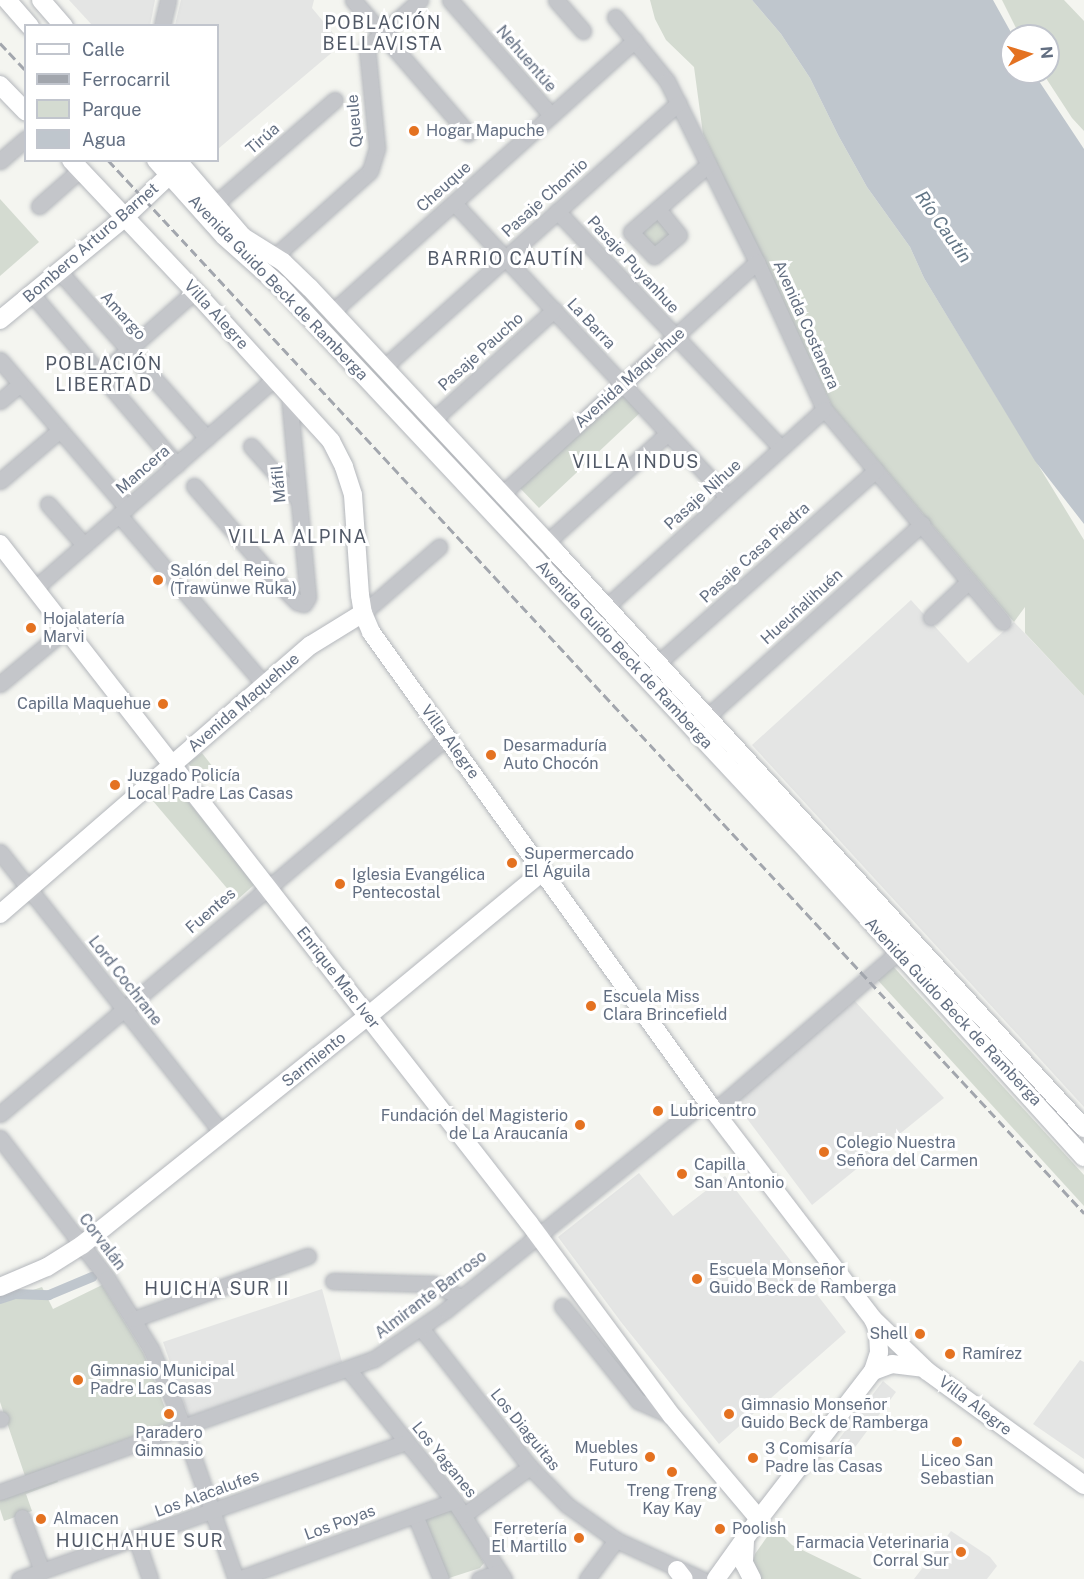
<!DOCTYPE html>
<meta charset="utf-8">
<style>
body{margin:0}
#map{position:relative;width:1084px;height:1579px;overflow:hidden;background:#f4f5f0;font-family:"Public Sans",sans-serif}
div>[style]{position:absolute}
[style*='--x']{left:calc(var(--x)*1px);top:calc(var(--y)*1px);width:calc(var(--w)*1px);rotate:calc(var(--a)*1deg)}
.built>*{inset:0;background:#e4e5e4}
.green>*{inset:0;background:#d4dbd1}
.water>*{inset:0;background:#bfc6cd}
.canal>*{height:10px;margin:-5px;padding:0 5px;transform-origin:5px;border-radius:5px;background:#bfc6cd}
.roads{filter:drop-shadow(0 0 2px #b4b7bc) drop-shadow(0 0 2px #b4b7bc)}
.minor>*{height:15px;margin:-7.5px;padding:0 7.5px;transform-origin:7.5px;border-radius:7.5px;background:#c4c6ca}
.major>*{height:18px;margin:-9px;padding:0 9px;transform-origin:9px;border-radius:9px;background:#fff}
.rail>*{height:3px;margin-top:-1.5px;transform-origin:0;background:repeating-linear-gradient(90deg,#a2a6ad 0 9px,transparent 0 13.5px)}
.dots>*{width:16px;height:16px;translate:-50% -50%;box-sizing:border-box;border:3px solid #fff;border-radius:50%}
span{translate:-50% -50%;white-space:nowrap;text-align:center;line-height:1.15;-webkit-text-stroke:6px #fff;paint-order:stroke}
.street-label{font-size:16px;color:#636f82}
.poi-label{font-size:16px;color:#636f82}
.left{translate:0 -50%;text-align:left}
.right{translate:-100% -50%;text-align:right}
.neighbourhood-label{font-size:18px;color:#515967;letter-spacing:1.5px}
.water-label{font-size:18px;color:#637686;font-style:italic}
.legend{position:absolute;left:24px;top:24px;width:195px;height:138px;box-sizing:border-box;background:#fff;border:2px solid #c1c5cd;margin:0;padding:8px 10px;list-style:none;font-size:18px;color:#636f82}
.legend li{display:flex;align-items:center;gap:12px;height:30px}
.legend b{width:30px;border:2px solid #c1c5cd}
.north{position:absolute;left:1000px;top:24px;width:60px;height:60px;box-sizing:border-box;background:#fff;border:2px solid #c1c5cd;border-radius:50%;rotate:85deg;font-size:16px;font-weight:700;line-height:24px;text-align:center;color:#636f82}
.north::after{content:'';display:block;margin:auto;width:21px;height:27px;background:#e47221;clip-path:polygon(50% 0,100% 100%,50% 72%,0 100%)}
</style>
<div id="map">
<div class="built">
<div style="clip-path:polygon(69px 0,155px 0,150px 26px,92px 25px)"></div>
<div style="clip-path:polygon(181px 0,314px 0,312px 8px,342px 44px,218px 149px,218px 26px,175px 25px)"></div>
<div style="clip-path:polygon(911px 600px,968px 663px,1014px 622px,1084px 696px,1084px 1107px,752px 745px)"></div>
<div style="clip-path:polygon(853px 999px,944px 1098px,812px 1205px,733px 1100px)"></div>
<div style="clip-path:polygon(639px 1173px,673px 1216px,725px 1176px,846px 1332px,719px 1444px,621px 1322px,558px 1237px)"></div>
<div style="clip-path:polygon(322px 1289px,342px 1362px,189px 1417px,163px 1342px)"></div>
<div style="clip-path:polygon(1080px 1360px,1084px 1362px,1084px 1459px,1033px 1424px)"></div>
<div style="clip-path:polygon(883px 1381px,896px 1392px,850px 1454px,836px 1443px)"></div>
<div style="clip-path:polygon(951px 1531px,990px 1557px,997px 1566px,987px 1579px,914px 1579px)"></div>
</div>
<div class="green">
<div style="clip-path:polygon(650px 0,752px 0,781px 34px,810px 78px,838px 135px,867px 187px,910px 247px,924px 278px,1084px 540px,1084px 696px,1025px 633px,1025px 607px,1014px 622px,832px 406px,703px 134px,694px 67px,666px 40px,655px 19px)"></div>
<div style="clip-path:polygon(1002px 0,1064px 0,1084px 21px,1084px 131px,1072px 118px,1042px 72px,1048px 72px,1048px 36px,1020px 36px)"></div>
<div style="clip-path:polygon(0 199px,39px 242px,0 276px)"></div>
<div style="clip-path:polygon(657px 213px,676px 234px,654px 253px,634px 232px)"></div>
<div style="clip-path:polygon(331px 322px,489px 489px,486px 491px,438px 445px,327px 327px)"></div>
<div style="clip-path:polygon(623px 392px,642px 411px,539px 508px,519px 487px)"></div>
<div style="clip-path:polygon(501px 502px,615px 625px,610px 631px,529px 546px,522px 531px,498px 505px)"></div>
<div style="clip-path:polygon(202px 753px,216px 771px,203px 781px,188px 763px)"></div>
<div style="clip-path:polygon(169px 778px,255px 884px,237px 900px,147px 794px)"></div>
<div style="clip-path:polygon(890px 963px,1084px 1175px,1084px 1206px,874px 976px)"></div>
<div style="clip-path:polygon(102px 1285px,144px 1354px,171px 1423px,25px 1476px,0 1402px,0 1301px,42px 1287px,53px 1309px)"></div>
<div style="clip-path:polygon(56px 1477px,58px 1482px,26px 1494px,32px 1511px,4px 1521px,0 1509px,0 1497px)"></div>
<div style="clip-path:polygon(450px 1509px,453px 1510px,484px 1563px,480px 1568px,446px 1579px,422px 1517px)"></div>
<div style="clip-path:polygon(774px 1527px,792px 1545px,862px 1579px,760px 1579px,752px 1565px,755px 1554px)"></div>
</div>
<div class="water">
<div style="clip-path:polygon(752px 0,993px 0,1013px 36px,1012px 72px,1033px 72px,1084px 149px,1084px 524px,1035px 461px,924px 278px,910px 247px,867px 187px,838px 135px,810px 78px,781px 34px)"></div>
</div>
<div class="canal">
<div style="--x:0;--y:1299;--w:16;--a:-18"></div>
<div style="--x:15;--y:1294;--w:34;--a:2"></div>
<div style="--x:49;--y:1295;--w:47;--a:-22.7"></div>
</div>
<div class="roads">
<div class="minor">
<div style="--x:353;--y:0;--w:176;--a:49.2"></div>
<div style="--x:450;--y:0;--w:153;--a:48.7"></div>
<div style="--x:556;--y:0;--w:41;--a:48.9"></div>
<div style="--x:615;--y:17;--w:82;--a:50.9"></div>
<div style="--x:667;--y:81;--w:202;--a:63.6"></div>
<div style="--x:757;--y:262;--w:162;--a:65.5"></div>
<div style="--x:824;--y:409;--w:278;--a:50"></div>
<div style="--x:162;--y:26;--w:27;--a:-77"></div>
<div style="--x:0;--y:161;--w:35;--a:-41"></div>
<div style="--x:454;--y:203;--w:401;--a:47.1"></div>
<div style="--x:214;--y:205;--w:160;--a:-41"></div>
<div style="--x:39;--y:206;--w:55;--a:-41.3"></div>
<div style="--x:658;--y:209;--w:33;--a:51"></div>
<div style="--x:679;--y:235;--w:33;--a:140"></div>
<div style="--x:654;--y:256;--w:33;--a:-134"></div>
<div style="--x:631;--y:232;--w:103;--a:-41.1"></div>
<div style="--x:557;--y:211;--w:326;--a:46.6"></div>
<div style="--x:275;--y:256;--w:127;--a:-41.8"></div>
<div style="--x:370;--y:171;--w:24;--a:-73"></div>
<div style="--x:377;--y:148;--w:101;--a:-95.7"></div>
<div style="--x:367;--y:47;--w:71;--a:-41.6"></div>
<div style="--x:59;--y:271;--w:223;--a:48.5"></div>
<div style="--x:32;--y:294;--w:224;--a:49.7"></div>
<div style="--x:332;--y:312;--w:407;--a:-41.9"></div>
<div style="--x:0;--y:360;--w:195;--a:49.4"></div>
<div style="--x:383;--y:368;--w:397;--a:-41.9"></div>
<div style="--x:100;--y:375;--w:127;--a:-41.5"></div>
<div style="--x:0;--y:401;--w:26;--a:-40"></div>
<div style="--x:433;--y:420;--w:164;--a:-42.3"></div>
<div style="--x:251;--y:446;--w:71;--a:48.4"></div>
<div style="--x:0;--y:481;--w:79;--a:-40.4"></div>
<div style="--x:194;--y:486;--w:133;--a:49"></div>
<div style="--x:281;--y:586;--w:23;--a:45"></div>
<div style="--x:297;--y:602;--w:7;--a:16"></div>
<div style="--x:304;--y:604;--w:8;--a:-60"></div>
<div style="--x:308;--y:597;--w:202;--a:-95.4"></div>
<div style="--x:502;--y:494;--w:345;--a:-42.3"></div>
<div style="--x:48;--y:504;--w:55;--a:48.7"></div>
<div style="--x:119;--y:515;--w:223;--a:49.4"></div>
<div style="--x:547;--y:542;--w:163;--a:-42"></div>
<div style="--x:34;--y:589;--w:319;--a:-41.2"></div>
<div style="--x:606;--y:607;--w:294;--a:-42.2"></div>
<div style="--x:363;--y:613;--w:101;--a:-41"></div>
<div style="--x:931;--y:617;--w:52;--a:-43.5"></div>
<div style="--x:658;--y:663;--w:291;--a:-41.5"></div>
<div style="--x:0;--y:684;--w:86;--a:-39.8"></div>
<div style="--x:699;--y:724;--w:300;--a:-41.9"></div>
<div style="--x:0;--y:852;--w:358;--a:51.7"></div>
<div style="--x:714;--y:1111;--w:243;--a:-40.8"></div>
<div style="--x:0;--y:1114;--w:585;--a:-40.14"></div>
<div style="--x:0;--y:1138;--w:176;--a:52.6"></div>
<div style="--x:107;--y:1278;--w:84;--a:58.2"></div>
<div style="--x:151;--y:1349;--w:61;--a:66.8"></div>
<div style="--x:175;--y:1405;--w:184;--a:70.7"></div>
<div style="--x:333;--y:1281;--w:101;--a:1.7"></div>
<div style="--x:434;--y:1284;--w:30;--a:26"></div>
<div style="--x:562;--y:1306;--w:122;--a:51.3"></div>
<div style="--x:638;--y:1401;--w:37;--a:24"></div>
<div style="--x:134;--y:1319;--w:185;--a:-19.9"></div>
<div style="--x:421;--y:1328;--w:177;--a:51.9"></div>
<div style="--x:530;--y:1467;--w:53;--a:45.8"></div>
<div style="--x:567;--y:1505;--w:60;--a:35.5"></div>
<div style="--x:616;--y:1540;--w:94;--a:24.6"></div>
<div style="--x:348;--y:1369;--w:169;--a:51.2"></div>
<div style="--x:454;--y:1501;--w:93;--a:57.3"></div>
<div style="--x:0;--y:1419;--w:1;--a:0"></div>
<div style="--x:0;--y:1492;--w:397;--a:-19.6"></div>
<div style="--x:374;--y:1359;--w:87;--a:-34.2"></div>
<div style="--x:446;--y:1310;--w:334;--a:-38.9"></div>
<div style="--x:415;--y:1515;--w:69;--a:67.9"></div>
<div style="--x:464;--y:1515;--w:82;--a:-36"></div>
<div style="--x:22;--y:1517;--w:58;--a:69.7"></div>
<div style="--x:136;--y:1538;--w:43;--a:71.1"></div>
<div style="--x:19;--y:1579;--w:411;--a:-19.5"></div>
<div style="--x:238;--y:1579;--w:230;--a:-19.9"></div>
<div style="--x:479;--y:1579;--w:21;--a:-19"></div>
<div style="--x:587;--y:1579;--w:49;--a:-53.4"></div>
</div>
<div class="major">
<div style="--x:7;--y:0;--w:35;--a:49"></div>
<div style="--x:41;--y:0;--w:35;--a:49"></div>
<div style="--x:0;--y:85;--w:37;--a:46"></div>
<div style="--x:71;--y:160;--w:190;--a:46.7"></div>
<div style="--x:201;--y:298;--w:193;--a:47.7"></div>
<div style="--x:331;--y:441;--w:29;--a:63"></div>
<div style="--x:344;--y:467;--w:29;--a:72"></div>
<div style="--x:353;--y:495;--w:100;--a:86"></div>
<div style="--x:360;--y:595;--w:18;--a:81"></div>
<div style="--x:363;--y:613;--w:21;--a:67"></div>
<div style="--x:371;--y:632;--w:589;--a:54.39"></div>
<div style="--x:714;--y:1111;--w:262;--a:52.6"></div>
<div style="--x:873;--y:1319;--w:75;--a:43.9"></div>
<div style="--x:927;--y:1371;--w:194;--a:36"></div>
<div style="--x:156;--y:160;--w:102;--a:48.2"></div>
<div style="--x:224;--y:236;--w:74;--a:41.7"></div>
<div style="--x:279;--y:285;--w:376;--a:46.9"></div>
<div style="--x:536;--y:560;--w:400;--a:47"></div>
<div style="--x:809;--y:853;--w:410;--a:47.9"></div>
<div style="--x:177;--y:160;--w:101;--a:49.4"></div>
<div style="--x:243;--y:237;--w:47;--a:32"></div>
<div style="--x:283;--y:262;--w:37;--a:44"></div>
<div style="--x:310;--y:288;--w:359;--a:47"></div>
<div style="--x:555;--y:551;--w:783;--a:47.49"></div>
<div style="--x:0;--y:320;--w:161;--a:-39.4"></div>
<div style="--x:124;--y:218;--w:74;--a:-43.4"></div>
<div style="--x:0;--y:544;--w:861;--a:52.08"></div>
<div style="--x:529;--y:1223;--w:240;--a:53.5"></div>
<div style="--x:672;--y:1416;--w:135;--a:49.8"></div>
<div style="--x:0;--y:914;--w:411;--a:-40.9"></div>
<div style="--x:311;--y:645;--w:61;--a:-31.6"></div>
<div style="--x:0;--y:1287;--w:51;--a:-23.1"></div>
<div style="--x:47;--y:1267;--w:41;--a:-32.2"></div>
<div style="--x:82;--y:1245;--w:366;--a:-38.7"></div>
<div style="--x:368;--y:1016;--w:227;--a:-39.6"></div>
<div style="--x:873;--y:1371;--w:20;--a:-20"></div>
<div style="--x:892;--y:1364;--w:31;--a:7"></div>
<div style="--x:745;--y:1541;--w:22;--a:93"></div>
<div style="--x:744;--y:1563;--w:18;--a:63"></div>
<div style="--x:677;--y:1570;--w:11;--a:52"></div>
<div style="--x:716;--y:1579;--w:74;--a:-54.4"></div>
<div style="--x:759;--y:1519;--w:187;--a:-52.4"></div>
<div style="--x:873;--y:1371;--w:20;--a:-72"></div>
<div style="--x:879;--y:1352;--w:21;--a:-93"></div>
<div style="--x:878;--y:1331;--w:11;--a:-112"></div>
</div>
</div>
<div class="rail">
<div style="--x:0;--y:43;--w:38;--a:47"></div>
<div style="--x:108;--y:160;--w:1436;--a:47.17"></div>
</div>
<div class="dots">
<div style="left:414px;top:131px;background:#e47221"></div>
<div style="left:158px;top:580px;background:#e47221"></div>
<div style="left:31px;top:628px;background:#e47221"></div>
<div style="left:163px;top:704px;background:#e47221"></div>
<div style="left:491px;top:755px;background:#e47221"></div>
<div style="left:115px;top:785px;background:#e47221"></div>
<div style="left:512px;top:863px;background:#e47221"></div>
<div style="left:340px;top:884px;background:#e47221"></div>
<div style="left:591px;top:1006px;background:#e47221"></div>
<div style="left:658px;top:1111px;background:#e47221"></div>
<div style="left:580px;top:1125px;background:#e47221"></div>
<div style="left:824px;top:1152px;background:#e47221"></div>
<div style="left:682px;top:1174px;background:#e47221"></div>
<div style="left:697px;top:1279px;background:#e47221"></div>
<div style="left:920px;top:1334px;background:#e47221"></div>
<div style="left:950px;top:1354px;background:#e47221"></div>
<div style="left:78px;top:1380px;background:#e47221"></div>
<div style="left:169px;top:1414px;background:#e47221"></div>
<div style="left:729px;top:1414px;background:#e47221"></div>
<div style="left:957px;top:1442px;background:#e47221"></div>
<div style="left:650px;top:1457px;background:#e47221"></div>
<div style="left:753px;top:1458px;background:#e47221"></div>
<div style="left:672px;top:1472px;background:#e47221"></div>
<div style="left:41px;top:1519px;background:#e47221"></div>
<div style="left:720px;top:1529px;background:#e47221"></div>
<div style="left:579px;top:1538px;background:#e47221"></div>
<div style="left:961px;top:1552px;background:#e47221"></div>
</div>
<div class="street-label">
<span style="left:526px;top:59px;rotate:49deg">Nehuentúe</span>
<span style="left:355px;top:121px;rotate:-95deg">Queule</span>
<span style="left:263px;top:139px;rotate:-41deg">Tirúa</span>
<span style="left:444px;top:187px;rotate:-42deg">Cheuque</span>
<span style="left:545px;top:198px;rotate:-42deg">Pasaje Chomio</span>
<span style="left:91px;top:243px;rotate:-41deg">Bombero Arturo Barnet</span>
<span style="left:633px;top:265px;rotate:47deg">Pasaje Puyanhue</span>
<span style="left:278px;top:288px;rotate:46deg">Avenida Guido Beck de Ramberga</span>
<span style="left:216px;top:315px;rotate:48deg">Villa Alegre</span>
<span style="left:123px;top:316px;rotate:48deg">Amargo</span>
<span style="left:591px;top:324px;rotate:47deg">La Barra</span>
<span style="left:806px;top:325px;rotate:66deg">Avenida Costanera</span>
<span style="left:481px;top:352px;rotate:-42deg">Pasaje Paucho</span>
<span style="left:630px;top:378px;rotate:-42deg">Avenida Maquehue</span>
<span style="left:143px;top:470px;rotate:-41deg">Mancera</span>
<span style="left:279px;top:484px;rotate:-95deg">Máfil</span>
<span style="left:703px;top:495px;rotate:-42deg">Pasaje Nihue</span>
<span style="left:755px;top:553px;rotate:-42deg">Pasaje Casa Piedra</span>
<span style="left:802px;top:607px;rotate:-42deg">Hueuñalihuén</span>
<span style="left:624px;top:655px;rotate:47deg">Avenida Guido Beck de Ramberga</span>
<span style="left:244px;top:703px;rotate:-41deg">Avenida Maquehue</span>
<span style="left:450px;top:742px;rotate:54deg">Villa Alegre</span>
<span style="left:211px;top:911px;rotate:-41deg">Fuentes</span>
<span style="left:338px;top:978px;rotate:52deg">Enrique Mac Iver</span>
<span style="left:125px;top:981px;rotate:52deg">Lord Cochrane</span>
<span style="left:953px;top:1012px;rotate:47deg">Avenida Guido Beck de Ramberga</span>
<span style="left:314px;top:1060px;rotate:-39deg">Sarmiento</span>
<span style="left:102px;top:1242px;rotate:53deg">Corvalán</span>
<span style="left:431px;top:1295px;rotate:-37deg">Almirante Barroso</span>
<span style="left:975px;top:1406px;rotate:37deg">Villa Alegre</span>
<span style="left:525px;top:1430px;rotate:51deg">Los Diaguitas</span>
<span style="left:444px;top:1460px;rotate:51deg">Los Yaganes</span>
<span style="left:207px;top:1494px;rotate:-20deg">Los Alacalufes</span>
<span style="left:340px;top:1523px;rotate:-20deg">Los Poyas</span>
</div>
<div class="poi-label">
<span class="left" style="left:426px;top:131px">Hogar Mapuche</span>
<span class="left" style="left:170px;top:580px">Salón del Reino<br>(Trawünwe Ruka)</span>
<span class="left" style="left:43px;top:628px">Hojalatería<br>Marvi</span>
<span class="right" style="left:151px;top:704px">Capilla Maquehue</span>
<span class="left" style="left:503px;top:755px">Desarmaduría<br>Auto Chocón</span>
<span class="left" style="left:127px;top:785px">Juzgado Policía<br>Local Padre Las Casas</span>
<span class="left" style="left:524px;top:863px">Supermercado<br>El Águila</span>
<span class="left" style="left:352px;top:884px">Iglesia Evangélica<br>Pentecostal</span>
<span class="left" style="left:603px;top:1006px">Escuela Miss<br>Clara Brincefield</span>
<span class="left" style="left:670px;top:1111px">Lubricentro</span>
<span class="right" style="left:568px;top:1125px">Fundación del Magisterio<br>de La Araucanía</span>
<span class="left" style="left:836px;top:1152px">Colegio Nuestra<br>Señora del Carmen</span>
<span class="left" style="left:694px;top:1174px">Capilla<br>San Antonio</span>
<span class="left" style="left:709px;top:1279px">Escuela Monseñor<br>Guido Beck de Ramberga</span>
<span class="right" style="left:908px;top:1334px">Shell</span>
<span class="left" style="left:962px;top:1354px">Ramírez</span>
<span class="left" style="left:90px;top:1380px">Gimnasio Municipal<br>Padre Las Casas</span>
<span class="left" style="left:741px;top:1414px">Gimnasio Monseñor<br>Guido Beck de Ramberga</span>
<span style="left:169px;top:1442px">Paradero<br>Gimnasio</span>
<span class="right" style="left:638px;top:1457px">Muebles<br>Futuro</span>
<span class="left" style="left:765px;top:1458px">3 Comisaría<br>Padre las Casas</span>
<span style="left:957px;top:1470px">Liceo San<br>Sebastian</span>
<span style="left:672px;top:1500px">Treng Treng<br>Kay Kay</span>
<span class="left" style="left:53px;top:1519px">Almacen</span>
<span class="right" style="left:567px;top:1538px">Ferretería<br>El Martillo</span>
<span class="left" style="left:732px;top:1529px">Poolish</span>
<span class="right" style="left:949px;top:1552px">Farmacia Veterinaria<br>Corral Sur</span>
</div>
<div class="neighbourhood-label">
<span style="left:383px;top:34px">POBLACIÓN<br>BELLAVISTA</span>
<span style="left:506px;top:259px">BARRIO CAUTÍN</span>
<span style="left:104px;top:375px">POBLACIÓN<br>LIBERTAD</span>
<span style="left:636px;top:462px">VILLA INDUS</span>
<span style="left:298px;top:537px">VILLA ALPINA</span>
<span style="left:217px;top:1289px">HUICHA SUR II</span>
<span style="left:140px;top:1541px">HUICHAHUE SUR</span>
</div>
<div class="water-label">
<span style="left:943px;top:227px;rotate:55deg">Río Cautín</span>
</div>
<ul class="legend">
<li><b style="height:8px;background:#fff"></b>Calle</li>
<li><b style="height:8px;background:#a2a6ad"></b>Ferrocarril</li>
<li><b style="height:16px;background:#d4dbd1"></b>Parque</li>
<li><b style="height:16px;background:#bfc6cd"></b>Agua</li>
</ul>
<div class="north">N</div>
</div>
